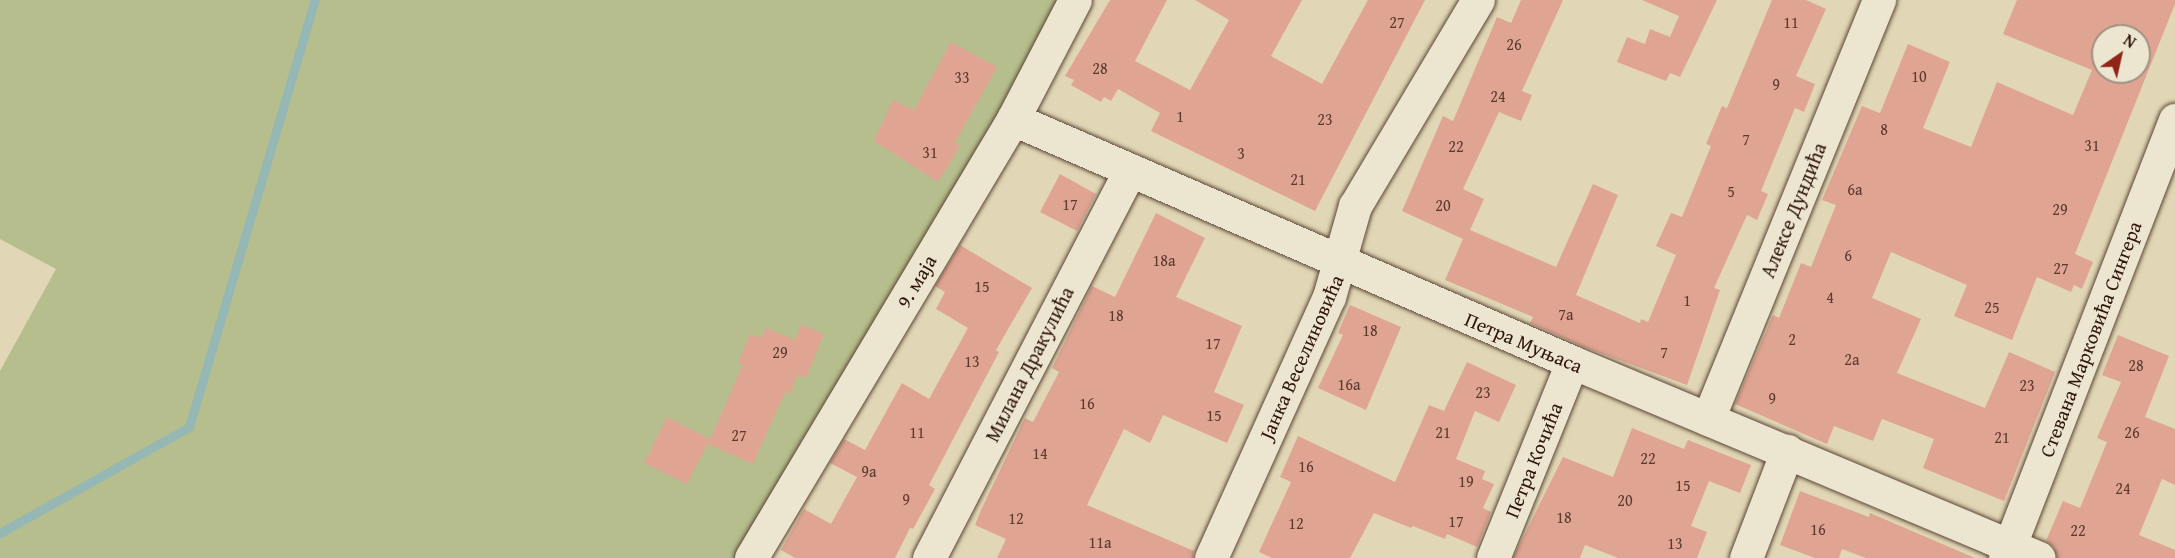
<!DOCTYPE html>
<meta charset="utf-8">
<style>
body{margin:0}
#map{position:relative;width:2175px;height:558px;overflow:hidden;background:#e1d7b6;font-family:"Gentium Book Plus",serif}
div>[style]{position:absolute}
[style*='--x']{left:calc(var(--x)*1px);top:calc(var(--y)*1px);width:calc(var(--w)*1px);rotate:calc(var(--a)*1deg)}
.green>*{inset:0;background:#b5be8c}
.stream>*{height:9px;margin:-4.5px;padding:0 4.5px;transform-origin:4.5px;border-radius:4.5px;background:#96b8b5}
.building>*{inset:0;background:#e0a493}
.roads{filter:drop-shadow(0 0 2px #5c4636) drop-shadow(0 0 2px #5c4636)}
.minor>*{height:33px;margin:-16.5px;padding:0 16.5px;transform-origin:16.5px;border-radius:16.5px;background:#ece5d0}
span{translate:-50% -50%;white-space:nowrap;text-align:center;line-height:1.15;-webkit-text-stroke:4.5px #ece5d0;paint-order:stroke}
.number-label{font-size:16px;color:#5b392d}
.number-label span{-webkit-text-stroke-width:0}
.street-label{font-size:20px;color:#2f150b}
.north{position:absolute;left:2091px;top:24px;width:60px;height:60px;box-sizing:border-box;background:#ece5d0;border:2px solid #a09281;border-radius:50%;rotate:34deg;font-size:16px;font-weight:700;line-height:24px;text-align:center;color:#2f150b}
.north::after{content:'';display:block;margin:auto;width:21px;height:27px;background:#8f2418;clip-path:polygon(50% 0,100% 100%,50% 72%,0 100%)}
</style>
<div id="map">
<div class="green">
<div style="clip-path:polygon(0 0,1067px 0,751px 558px,0 558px,0 371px,56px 269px,0 239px)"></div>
</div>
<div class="stream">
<div style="--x:0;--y:533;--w:217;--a:-29.3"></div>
<div style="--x:189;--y:427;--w:445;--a:-73.6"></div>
</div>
<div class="building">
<div style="clip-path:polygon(1110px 0,1167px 0,1135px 61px,1190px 90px,1229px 20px,1195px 0,1302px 0,1271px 56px,1322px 84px,1368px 0,1425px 0,1315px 211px,1151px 131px,1160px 113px,1118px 89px,1111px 101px,1104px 97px,1101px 102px,1071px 85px,1074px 80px,1065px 76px)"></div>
<div style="clip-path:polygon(1521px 0,1563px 0,1522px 91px,1532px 95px,1521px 121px,1499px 112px,1463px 189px,1484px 199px,1470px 230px,1556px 267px,1593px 184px,1618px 195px,1576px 295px,1640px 323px,1641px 319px,1648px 322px,1676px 255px,1656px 246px,1671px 213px,1682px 217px,1711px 146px,1706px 144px,1722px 106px,1727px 108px,1772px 0,1806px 0,1826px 9px,1796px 76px,1815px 84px,1804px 112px,1795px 108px,1761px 191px,1768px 194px,1757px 220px,1747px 215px,1714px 288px,1720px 290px,1687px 385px,1584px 347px,1530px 323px,1533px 317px,1445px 280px,1463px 239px,1402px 211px,1443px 116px,1453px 121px,1497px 17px,1511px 23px)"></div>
<div style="clip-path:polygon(1642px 0,1717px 0,1680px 77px,1670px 73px,1666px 81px,1617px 62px,1627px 37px,1645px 44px,1650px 29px,1670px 37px,1679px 16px)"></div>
<div style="clip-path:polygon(evenodd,2017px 0,2175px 0,2175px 4px,2075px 254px,2093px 262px,2082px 289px,2074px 285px,2071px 292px,2037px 277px,2012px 340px,1954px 316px,1967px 285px,1891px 252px,1872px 298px,1921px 319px,1897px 373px,1985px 408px,2009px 352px,2055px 372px,2004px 501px,1923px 468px,1934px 439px,1882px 419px,1873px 441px,1834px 426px,1827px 444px,1735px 404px,1773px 315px,1779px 318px,1801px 263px,1811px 267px,1836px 205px,1822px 200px,1862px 106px,1880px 113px,1908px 44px,1950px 62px,1923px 128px,1971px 147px,1997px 82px,2073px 115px,2092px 70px,2003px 34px,2017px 0,2103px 36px,2139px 36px,2139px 72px,2103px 72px,2103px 36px)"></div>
<div style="clip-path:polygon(951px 42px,997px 67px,955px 143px,960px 146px,938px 182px,874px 141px,893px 100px,914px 110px)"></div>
<div style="clip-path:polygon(1060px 174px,1096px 194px,1077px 231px,1040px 212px)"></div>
<div style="clip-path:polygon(1156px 213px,1205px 238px,1176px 297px,1242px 326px,1214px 392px,1244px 405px,1227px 443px,1163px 415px,1150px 443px,1124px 429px,1087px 505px,1194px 551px,1193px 558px,997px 558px,1006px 539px,975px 525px,981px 510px,1025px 418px,1033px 422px,1059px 372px,1052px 368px,1092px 286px,1115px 297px)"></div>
<div style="clip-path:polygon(960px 245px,1032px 288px,996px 350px,999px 352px,929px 485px,935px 489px,913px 529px,910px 528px,895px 558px,795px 558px,781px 550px,804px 509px,831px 524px,857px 477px,830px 463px,844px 439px,865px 450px,902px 383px,929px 399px,968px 328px,936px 309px,945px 292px,935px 286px)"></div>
<div style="clip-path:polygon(1350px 305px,1401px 327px,1366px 410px,1318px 388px,1343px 335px,1338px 333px)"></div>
<div style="clip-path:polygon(801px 325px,824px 334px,806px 378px,797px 375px,790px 394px,785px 392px,753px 464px,708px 444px,743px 365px,738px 363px,750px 334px,762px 338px,766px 328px,795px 340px)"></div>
<div style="clip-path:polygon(2118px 335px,2169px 356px,2145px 417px,2175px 429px,2175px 485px,2162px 479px,2139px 535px,2175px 550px,2175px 558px,2057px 558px,2054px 547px,2046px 541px,2063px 501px,2080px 508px,2107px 442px,2097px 438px,2121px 382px,2102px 375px)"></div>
<div style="clip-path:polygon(1467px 362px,1516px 385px,1499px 422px,1475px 411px,1456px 459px,1485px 471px,1482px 479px,1494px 484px,1483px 508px,1491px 512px,1477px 547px,1447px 534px,1445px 539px,1413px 526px,1411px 528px,1374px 513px,1350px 558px,1272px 558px,1259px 552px,1291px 482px,1280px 477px,1298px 436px,1395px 482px,1429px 405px,1444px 411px)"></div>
<div style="clip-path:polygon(667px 417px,710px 439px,687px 484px,644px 463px)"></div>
<div style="clip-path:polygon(1632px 428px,1684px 449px,1688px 440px,1751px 465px,1740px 493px,1709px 481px,1691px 526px,1707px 532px,1697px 558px,1618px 558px,1585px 545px,1580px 558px,1513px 558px,1563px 457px,1613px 477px)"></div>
<div style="clip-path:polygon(1800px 491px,1869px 517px,1870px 513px,1975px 558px,1866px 558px,1842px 549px,1839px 558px,1815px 558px,1780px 545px)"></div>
</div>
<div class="roads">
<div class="minor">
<div style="--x:1013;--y:119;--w:610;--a:23.49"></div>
<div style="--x:1572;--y:362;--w:506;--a:22.77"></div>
<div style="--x:1708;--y:419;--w:453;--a:-67.8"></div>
<div style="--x:751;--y:558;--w:511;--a:-59.17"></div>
<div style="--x:1013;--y:119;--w:134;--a:-62.5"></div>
<div style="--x:929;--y:558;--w:437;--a:-62.6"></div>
<div style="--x:1211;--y:558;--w:286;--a:-65.7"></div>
<div style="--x:1329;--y:297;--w:95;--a:-74.1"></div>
<div style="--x:1355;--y:206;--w:240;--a:-59.2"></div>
<div style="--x:1493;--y:558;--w:211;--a:-68"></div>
<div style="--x:1746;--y:558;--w:115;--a:-69"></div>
<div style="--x:2005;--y:558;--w:470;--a:-68.8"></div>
</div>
</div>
<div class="number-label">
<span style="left:1397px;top:22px">27</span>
<span style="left:1791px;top:22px">11</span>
<span style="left:1514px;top:44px">26</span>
<span style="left:1100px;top:68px">28</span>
<span style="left:1919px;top:76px">10</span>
<span style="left:962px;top:77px">33</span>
<span style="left:1776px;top:84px">9</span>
<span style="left:1498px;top:96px">24</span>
<span style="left:1180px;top:116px">1</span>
<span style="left:1325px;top:119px">23</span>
<span style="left:1884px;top:129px">8</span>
<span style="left:1746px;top:139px">7</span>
<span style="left:2092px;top:145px">31</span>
<span style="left:1456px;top:146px">22</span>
<span style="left:930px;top:152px">31</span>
<span style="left:1241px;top:153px">3</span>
<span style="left:1298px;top:179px">21</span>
<span style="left:1855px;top:189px">6a</span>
<span style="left:1731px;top:191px">5</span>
<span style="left:1070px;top:204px">17</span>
<span style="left:1443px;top:205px">20</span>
<span style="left:2060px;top:209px">29</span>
<span style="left:1848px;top:255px">6</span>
<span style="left:1164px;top:260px">18a</span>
<span style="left:2061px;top:268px">27</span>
<span style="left:982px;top:286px">15</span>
<span style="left:1830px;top:297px">4</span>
<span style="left:1687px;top:300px">1</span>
<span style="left:1992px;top:307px">25</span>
<span style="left:1566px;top:314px">7a</span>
<span style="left:1116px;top:315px">18</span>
<span style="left:1370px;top:330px">18</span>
<span style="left:1792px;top:339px">2</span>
<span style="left:1213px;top:343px">17</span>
<span style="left:780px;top:352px">29</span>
<span style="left:1664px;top:352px">7</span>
<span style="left:1852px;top:359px">2a</span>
<span style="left:972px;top:361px">13</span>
<span style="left:2136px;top:365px">28</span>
<span style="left:1349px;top:384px">16a</span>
<span style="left:2027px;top:385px">23</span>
<span style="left:1483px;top:392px">23</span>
<span style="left:1772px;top:398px">9</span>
<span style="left:1087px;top:403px">16</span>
<span style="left:1214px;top:415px">15</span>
<span style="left:917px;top:432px">11</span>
<span style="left:1443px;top:432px">21</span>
<span style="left:2132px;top:432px">26</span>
<span style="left:739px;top:435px">27</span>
<span style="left:2002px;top:437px">21</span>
<span style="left:1040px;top:453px">14</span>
<span style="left:1648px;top:458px">22</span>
<span style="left:1306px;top:466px">16</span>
<span style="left:869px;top:471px">9a</span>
<span style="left:1466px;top:481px">19</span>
<span style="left:1683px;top:485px">15</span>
<span style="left:2123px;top:488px">24</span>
<span style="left:906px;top:499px">9</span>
<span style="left:1625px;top:500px">20</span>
<span style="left:1564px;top:517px">18</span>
<span style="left:1016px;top:518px">12</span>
<span style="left:1456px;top:521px">17</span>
<span style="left:1296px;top:523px">12</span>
<span style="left:1818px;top:529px">16</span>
<span style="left:2078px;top:530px">22</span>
<span style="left:1100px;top:542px">11a</span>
<span style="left:1675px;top:543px">13</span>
</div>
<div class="street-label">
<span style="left:1793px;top:210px;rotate:-68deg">Алексе Дундића</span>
<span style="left:916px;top:281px;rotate:-59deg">9. маја</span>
<span style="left:2090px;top:339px;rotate:-69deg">Стевана Марковића Сингера</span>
<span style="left:1524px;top:342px;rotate:23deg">Петра Муњаса</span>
<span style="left:1301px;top:357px;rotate:-66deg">Јанка Веселиновића</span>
<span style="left:1029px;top:364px;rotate:-63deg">Милана Дракулића</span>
<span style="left:1533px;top:460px;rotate:-68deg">Петра Кочића</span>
</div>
<div class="north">N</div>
</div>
